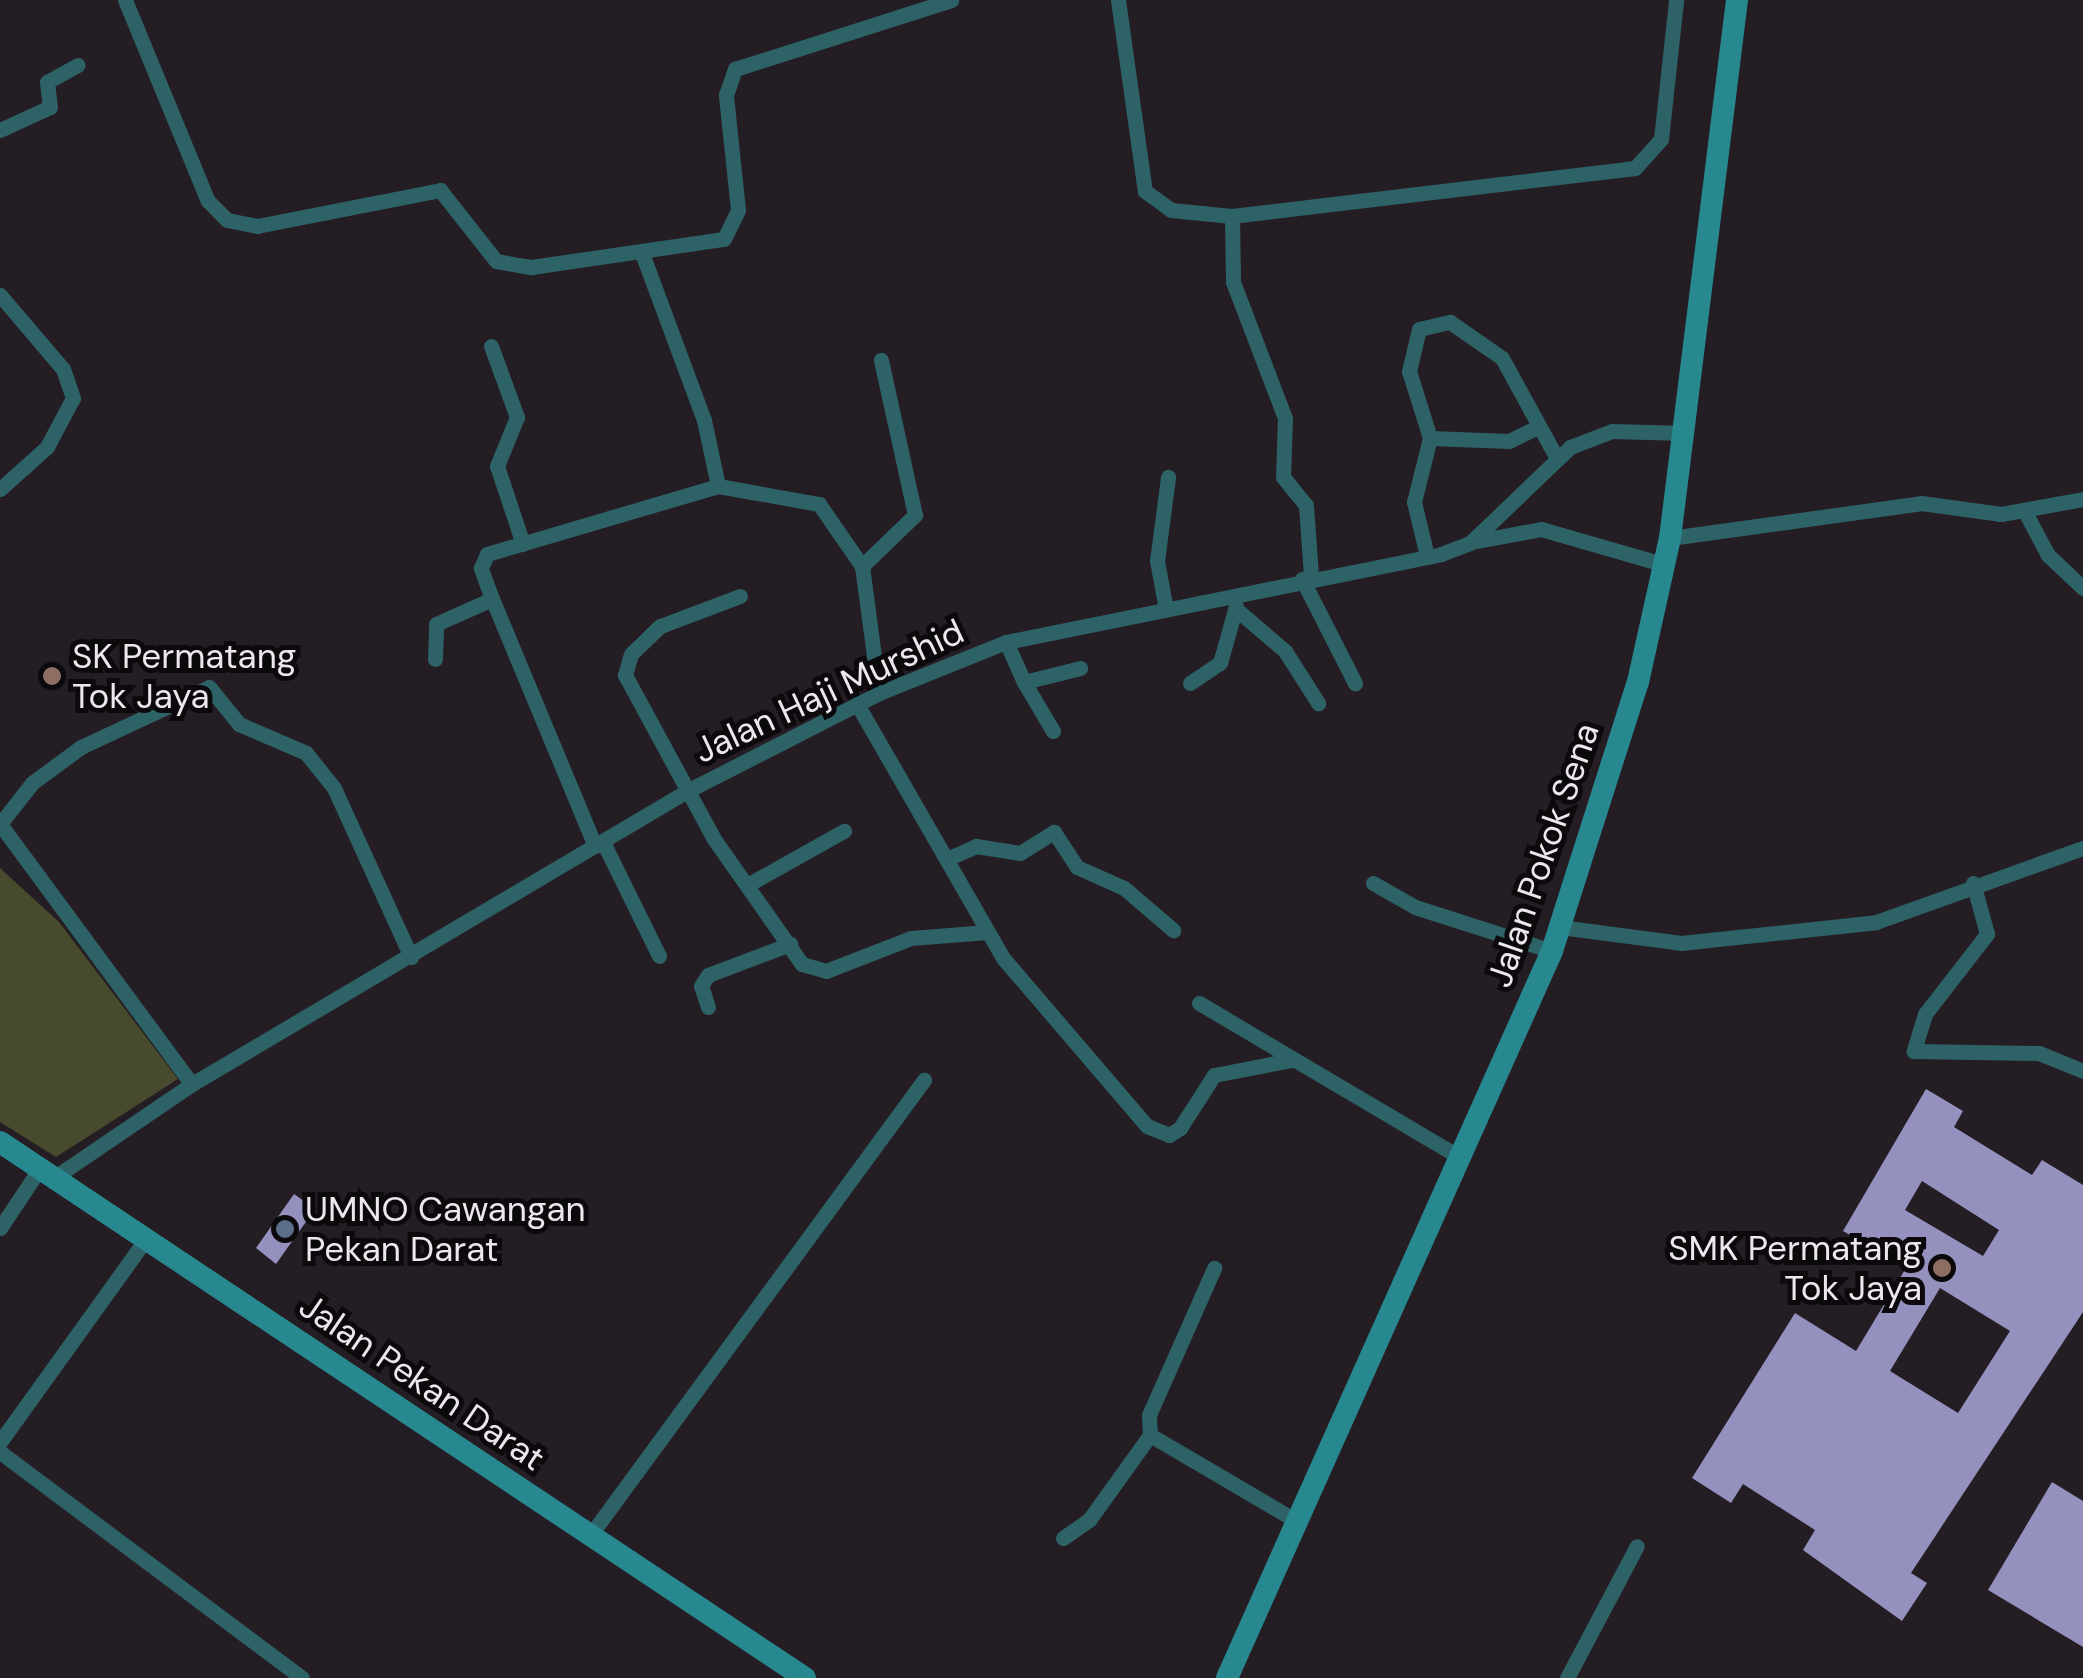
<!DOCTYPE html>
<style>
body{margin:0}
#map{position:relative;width:2083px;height:1678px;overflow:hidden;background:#251d24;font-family:"DM Sans",sans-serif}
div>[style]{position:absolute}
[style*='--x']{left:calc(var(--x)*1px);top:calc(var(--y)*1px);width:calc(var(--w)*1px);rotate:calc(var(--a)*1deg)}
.green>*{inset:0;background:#484a2d}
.building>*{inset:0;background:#9591bf}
.minor>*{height:15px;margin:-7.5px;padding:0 7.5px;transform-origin:7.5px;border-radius:7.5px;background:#2d6367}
.secondary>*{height:22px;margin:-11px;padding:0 11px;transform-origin:11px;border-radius:11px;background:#288890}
.dots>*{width:28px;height:28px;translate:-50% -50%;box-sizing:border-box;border:5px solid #0c090c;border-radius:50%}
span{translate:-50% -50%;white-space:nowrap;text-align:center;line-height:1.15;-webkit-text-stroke:10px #0c090c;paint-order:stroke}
.poi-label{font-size:35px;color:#ece7ec}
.left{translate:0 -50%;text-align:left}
.right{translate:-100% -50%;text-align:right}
.street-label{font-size:35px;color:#ece7ec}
</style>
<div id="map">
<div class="green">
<div style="clip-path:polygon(0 868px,59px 922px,178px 1079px,56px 1157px,0 1122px)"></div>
</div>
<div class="building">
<div style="clip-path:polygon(evenodd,1926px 1089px,1963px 1111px,1954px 1127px,2032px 1175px,2042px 1160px,2083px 1185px,2083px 1312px,1911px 1573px,1927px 1583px,1902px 1621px,1803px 1550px,1815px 1530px,1743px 1484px,1731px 1503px,1692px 1478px,1795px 1313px,1856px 1351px,1906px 1268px,1843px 1231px,1926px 1089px,1922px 1181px,1999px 1230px,1983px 1256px,1905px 1210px,1922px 1181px,1926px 1089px,1940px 1288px,2010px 1331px,1958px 1413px,1890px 1371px,1940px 1288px)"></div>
<div style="clip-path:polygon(294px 1194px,315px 1209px,276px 1264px,256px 1248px)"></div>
<div style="clip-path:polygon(2052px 1482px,2083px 1501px,2083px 1647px,1988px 1590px)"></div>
</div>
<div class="minor">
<div style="--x:125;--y:0;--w:217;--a:67.6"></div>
<div style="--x:208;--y:201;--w:27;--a:45"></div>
<div style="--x:227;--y:220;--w:31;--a:11"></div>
<div style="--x:257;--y:226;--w:187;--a:-11.1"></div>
<div style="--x:440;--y:190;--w:90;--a:51.7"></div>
<div style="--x:496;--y:261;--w:36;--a:10"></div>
<div style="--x:531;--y:267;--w:195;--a:-8.3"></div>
<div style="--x:724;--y:239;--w:32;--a:-64"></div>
<div style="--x:738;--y:210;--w:116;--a:-96"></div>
<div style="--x:726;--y:95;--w:28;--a:-71"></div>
<div style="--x:735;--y:69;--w:227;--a:-17.7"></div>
<div style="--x:1118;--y:0;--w:193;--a:82"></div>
<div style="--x:1145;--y:191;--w:32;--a:36"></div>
<div style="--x:1171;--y:210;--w:61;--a:5.6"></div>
<div style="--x:1232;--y:216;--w:406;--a:-6.8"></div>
<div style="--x:1635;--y:168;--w:39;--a:-48"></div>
<div style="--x:1661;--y:139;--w:140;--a:-83.8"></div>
<div style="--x:0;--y:130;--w:55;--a:-24.7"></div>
<div style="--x:50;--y:107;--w:25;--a:-97"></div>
<div style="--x:47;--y:82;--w:35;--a:-29"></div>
<div style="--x:1232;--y:216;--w:66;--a:89.1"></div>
<div style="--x:1233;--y:282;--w:146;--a:69.1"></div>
<div style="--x:1285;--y:418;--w:59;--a:91.9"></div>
<div style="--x:1283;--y:477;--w:36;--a:51"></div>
<div style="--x:1306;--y:505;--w:72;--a:86"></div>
<div style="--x:643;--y:256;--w:175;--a:69.6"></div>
<div style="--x:704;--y:420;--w:67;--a:78"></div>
<div style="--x:0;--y:295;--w:97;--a:49.6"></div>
<div style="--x:63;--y:369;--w:31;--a:71"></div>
<div style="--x:73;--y:398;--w:55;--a:118"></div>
<div style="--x:47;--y:447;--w:63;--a:138.2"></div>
<div style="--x:491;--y:346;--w:76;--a:69.9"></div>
<div style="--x:517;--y:417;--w:53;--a:112.2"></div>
<div style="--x:497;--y:466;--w:82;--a:71.6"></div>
<div style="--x:1430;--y:438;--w:79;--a:2.2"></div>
<div style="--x:1509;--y:441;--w:32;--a:-26"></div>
<div style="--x:2025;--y:512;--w:49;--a:61.9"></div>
<div style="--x:2048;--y:555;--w:48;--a:43.3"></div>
<div style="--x:1670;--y:538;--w:253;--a:-7.9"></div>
<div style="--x:1921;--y:503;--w:81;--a:7.8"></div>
<div style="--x:2001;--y:514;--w:83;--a:-10.4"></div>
<div style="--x:1477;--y:541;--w:65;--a:-10.6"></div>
<div style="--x:1541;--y:529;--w:130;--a:16.1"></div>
<div style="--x:1427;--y:556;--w:56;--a:-103.5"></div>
<div style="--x:1414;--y:502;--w:66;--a:-76"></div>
<div style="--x:1430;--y:438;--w:70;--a:-107.4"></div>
<div style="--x:1409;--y:371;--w:43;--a:-76.6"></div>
<div style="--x:1419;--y:329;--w:32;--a:-13"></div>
<div style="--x:1450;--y:322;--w:63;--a:34.7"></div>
<div style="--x:1502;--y:358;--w:111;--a:61.3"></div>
<div style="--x:862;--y:566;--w:74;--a:-43.9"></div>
<div style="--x:915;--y:515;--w:159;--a:-102.4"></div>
<div style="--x:1302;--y:579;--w:117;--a:63"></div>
<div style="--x:740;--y:596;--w:85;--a:159.4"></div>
<div style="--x:660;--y:626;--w:40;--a:136"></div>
<div style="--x:631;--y:654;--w:22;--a:106"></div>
<div style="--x:625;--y:675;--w:187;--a:61.5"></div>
<div style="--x:714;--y:839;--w:153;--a:54.9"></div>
<div style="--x:802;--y:964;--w:25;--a:16"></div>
<div style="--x:826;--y:971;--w:91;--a:-21.2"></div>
<div style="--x:911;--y:938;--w:76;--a:-4.5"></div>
<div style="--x:1165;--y:604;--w:44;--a:-100.5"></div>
<div style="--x:1157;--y:561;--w:85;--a:-82.5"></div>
<div style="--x:1237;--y:610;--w:63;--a:40.5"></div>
<div style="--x:1285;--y:651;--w:62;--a:57.6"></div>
<div style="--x:1006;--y:642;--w:44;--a:65.8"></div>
<div style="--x:1024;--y:682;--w:58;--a:-14"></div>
<div style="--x:435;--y:659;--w:35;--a:-88"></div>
<div style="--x:436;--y:624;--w:61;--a:-24.1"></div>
<div style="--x:1024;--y:682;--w:57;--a:59.4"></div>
<div style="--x:1190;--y:683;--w:36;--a:-34"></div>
<div style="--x:1220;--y:663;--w:59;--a:-74.3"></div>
<div style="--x:857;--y:704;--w:293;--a:60.1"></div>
<div style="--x:1003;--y:958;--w:221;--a:49.4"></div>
<div style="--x:1147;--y:1126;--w:24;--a:22"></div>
<div style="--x:1169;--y:1135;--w:13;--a:-32"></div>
<div style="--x:1180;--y:1128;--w:63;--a:-57.3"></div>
<div style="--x:1214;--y:1075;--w:78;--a:-11"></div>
<div style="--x:0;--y:824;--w:52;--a:-52"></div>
<div style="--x:32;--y:783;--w:61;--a:-36.3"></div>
<div style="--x:81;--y:747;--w:141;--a:-25.1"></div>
<div style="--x:209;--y:687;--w:48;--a:51"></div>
<div style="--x:239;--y:724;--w:73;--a:23.4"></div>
<div style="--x:306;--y:753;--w:45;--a:51.3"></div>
<div style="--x:334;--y:788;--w:186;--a:65.5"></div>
<div style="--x:0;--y:824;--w:323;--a:53.6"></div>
<div style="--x:603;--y:842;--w:127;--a:63.8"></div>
<div style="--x:595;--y:846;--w:268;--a:-112.6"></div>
<div style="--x:492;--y:599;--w:33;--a:-110"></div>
<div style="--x:481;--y:568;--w:15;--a:-67"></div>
<div style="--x:487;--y:554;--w:241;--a:-16.4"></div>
<div style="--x:718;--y:486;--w:103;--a:10.1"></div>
<div style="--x:819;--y:504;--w:75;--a:55.3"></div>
<div style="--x:862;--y:566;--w:128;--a:82.4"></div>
<div style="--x:949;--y:858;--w:30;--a:-24"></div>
<div style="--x:976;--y:846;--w:45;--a:9"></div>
<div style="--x:1020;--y:853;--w:40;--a:-32"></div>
<div style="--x:1054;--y:832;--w:42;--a:56.7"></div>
<div style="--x:1077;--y:867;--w:51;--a:24.1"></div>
<div style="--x:1124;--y:888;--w:65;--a:40.6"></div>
<div style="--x:1373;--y:883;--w:48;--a:29.7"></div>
<div style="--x:1415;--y:907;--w:144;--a:17.8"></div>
<div style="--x:1973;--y:883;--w:53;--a:74.6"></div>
<div style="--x:1987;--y:934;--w:101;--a:127.8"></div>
<div style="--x:1925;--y:1014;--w:39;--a:107"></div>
<div style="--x:1914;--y:1051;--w:125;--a:0.9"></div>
<div style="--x:2039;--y:1053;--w:48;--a:22.2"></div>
<div style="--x:749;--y:884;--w:109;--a:-29.2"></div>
<div style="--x:1560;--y:927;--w:122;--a:7.5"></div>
<div style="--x:1681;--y:943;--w:196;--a:-6.1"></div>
<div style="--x:1876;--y:922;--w:220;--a:-19.7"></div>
<div style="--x:1199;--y:1003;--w:304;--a:30.6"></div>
<div style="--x:708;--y:1007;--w:22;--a:-108"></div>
<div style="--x:701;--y:986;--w:13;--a:-58"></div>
<div style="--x:708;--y:975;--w:88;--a:-20.7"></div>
<div style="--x:55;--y:1177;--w:166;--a:-34.2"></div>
<div style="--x:192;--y:1084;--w:575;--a:-30.62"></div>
<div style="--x:687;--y:791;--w:216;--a:-27"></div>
<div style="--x:879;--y:693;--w:137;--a:-21.9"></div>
<div style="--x:1006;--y:642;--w:444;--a:-11.4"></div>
<div style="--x:1441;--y:554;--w:31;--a:-21"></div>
<div style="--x:1470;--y:543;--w:139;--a:-43.8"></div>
<div style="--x:1570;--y:447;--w:45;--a:-20.9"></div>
<div style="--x:1612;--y:431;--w:72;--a:1.6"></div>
<div style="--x:0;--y:1228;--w:72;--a:-56.3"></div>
<div style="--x:1150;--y:1435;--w:168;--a:30.4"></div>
<div style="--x:0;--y:1442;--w:250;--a:-54.3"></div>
<div style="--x:0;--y:1452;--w:377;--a:36.8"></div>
<div style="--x:589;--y:1537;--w:567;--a:-53.76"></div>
<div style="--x:1063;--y:1538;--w:32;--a:-35"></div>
<div style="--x:1089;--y:1520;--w:105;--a:-54.3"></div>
<div style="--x:1150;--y:1435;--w:20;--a:-93"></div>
<div style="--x:1149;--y:1415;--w:161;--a:-66.1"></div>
<div style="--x:1567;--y:1678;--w:149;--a:-62.1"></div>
</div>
<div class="secondary">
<div style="--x:0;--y:1142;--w:967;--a:33.66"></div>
<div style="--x:1227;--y:1678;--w:796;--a:-65.91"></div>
<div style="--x:1552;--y:951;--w:282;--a:-72.3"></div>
<div style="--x:1638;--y:682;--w:148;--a:-77.5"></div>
<div style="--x:1670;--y:538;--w:542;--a:-82.9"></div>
</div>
<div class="dots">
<div style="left:52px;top:676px;background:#8d6e63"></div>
<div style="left:285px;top:1229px;background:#5c6f8a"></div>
<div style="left:1942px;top:1268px;background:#8d6e63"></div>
</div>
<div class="poi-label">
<span class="left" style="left:72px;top:676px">SK Permatang<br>Tok Jaya</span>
<span class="left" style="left:305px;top:1229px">UMNO Cawangan<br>Pekan Darat</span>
<span class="right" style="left:1922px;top:1268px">SMK Permatang<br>Tok Jaya</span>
</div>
<div class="street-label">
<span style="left:829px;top:691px;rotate:-25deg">Jalan Haji Murshid</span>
<span style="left:1543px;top:855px;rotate:-71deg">Jalan Pokok Sena</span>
<span style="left:422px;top:1382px;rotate:34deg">Jalan Pekan Darat</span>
</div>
</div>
